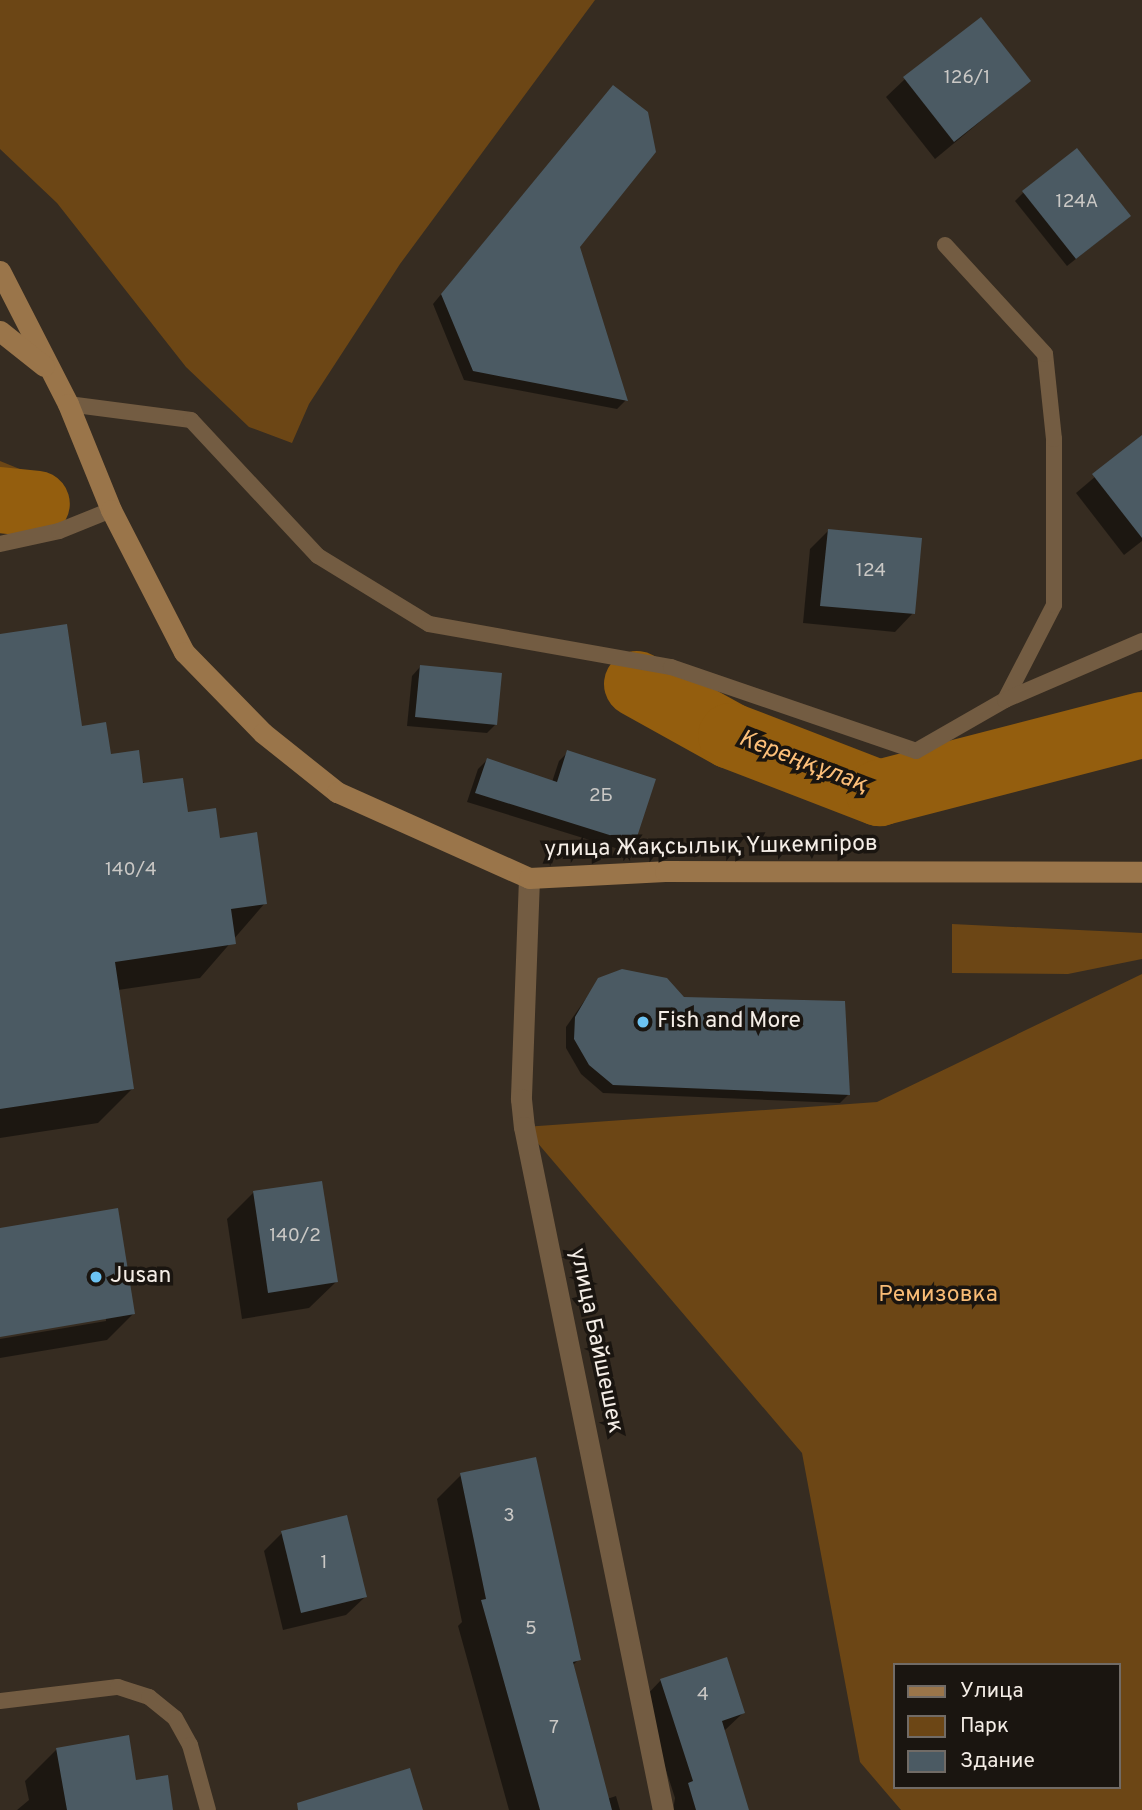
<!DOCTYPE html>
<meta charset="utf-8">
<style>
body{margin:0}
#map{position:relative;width:1142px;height:1810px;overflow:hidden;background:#362c21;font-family:Overpass,sans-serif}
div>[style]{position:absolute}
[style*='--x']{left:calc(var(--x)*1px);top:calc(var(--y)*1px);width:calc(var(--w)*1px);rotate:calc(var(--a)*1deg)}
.green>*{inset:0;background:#6c4615}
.shadow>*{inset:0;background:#0007}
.river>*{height:66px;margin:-33px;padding:0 33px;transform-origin:33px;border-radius:33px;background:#945e0e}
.building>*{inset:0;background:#4b5a63}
.lane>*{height:16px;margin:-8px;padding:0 8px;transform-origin:8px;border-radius:8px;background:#735c42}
.street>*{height:21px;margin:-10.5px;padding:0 10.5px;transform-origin:10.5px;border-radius:10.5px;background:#735c42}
.secondary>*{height:21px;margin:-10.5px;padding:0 10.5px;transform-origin:10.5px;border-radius:10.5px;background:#9a754a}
.dots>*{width:19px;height:19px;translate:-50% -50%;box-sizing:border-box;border:4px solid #1a1510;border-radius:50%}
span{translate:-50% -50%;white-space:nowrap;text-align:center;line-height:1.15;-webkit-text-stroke:7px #1a1510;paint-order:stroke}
.number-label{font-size:19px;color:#cac8c5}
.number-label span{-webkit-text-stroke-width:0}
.street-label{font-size:23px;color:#f4ede6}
.poi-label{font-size:23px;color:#f4ede6}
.left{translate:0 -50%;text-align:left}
.park-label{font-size:23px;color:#f8bb75}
.water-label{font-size:24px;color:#fcbf79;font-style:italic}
.legend{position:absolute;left:893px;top:1663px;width:228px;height:126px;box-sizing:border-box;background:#1a1510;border:2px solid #716b66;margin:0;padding:9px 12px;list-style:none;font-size:21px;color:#f4ede6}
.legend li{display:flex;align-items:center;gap:14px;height:35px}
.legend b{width:35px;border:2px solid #716b66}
</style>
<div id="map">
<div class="green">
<div style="clip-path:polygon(0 0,595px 0,400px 264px,309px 404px,292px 443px,249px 427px,186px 367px,57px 203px,0 149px)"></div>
<div style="clip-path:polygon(0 461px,59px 485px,0 499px)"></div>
<div style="clip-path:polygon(952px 924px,1142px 933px,1142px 959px,1068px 974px,952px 973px)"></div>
<div style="clip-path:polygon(evenodd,1142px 974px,1142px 1810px,901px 1810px,860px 1762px,802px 1453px,524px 1127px,877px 1102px,1142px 974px,895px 1665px,1119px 1665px,1119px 1787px,895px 1787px,895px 1665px)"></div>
</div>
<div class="shadow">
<div style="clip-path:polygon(905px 79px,1029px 81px,935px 159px,886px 97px)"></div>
<div style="clip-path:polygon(605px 96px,578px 247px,626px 400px,617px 409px,464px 380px,433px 304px)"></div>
<div style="clip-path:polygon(1023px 193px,1120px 224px,1067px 266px,1015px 201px)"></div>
<div style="clip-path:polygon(1142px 437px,1142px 541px,1124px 555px,1076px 493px)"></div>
<div style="clip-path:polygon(828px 531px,913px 613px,895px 632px,803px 623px,810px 549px)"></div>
<div style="clip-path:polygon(0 636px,109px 756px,219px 840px,265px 903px,200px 978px,118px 990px,132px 1089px,98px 1123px,0 1138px)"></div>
<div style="clip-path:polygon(420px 667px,496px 724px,487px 733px,407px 726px,412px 676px)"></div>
<div style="clip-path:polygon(568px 752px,633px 842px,625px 851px,467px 802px,478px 769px,487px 760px,552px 782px,559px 761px)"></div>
<div style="clip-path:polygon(599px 980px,684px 999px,848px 1095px,840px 1103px,603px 1093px,581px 1074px,566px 1048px,566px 1027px)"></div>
<div style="clip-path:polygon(254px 1192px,336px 1282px,309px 1308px,242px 1319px,227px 1219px)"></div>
<div style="clip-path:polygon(0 1229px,133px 1314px,107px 1340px,0 1358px,0 1339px,106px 1321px,106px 1317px,0 1335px)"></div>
<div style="clip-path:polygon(461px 1475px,579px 1659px,572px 1666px,607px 1799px,616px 1796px,620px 1810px,509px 1810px,458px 1626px,462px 1622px,437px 1499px)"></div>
<div style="clip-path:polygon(282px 1533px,365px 1597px,346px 1615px,283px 1630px,264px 1551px)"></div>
<div style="clip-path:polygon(661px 1680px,743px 1713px,724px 1731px,747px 1810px,673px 1810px,675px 1798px,643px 1699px)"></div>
<div style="clip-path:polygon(57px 1749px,135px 1782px,172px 1810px,17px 1810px,29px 1800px,25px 1781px)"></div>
</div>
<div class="river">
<div style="--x:0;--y:500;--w:37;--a:6"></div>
<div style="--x:637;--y:684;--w:107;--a:29"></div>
<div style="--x:731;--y:736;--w:159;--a:21.1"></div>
<div style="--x:879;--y:793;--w:272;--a:-14.5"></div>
</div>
<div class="building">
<div style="clip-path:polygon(981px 17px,1031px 81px,954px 142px,903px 77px)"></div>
<div style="clip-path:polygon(613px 85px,648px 112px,656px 152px,580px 247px,628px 401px,473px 371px,441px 294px)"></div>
<div style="clip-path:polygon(1077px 148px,1131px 216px,1076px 259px,1022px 191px)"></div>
<div style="clip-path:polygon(1142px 435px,1142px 538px,1092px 474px)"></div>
<div style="clip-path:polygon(828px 529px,922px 538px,915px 614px,820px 606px)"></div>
<div style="clip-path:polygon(67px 624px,82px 726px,106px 722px,111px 754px,139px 750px,143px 783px,183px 778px,188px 812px,216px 808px,220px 838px,257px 832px,267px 904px,231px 909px,236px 944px,115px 962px,134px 1089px,0 1109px,0 634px)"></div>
<div style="clip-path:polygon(420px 665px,502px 673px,497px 725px,415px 717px)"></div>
<div style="clip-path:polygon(567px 750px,656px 779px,635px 843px,475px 793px,487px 758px,557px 782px)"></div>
<div style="clip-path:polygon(622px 969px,667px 978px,684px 997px,845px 1001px,850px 1095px,613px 1085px,589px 1065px,574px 1039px,575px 1017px,598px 978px)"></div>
<div style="clip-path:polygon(322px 1181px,338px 1282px,268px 1293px,253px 1191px)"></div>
<div style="clip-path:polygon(118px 1208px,135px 1314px,0 1337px,0 1228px)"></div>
<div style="clip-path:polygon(536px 1457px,581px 1660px,573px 1662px,612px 1810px,540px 1810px,481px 1600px,486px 1599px,460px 1473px)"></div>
<div style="clip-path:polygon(347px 1515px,367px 1597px,301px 1613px,281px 1531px)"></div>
<div style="clip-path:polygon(727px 1657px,745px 1713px,722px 1721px,749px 1810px,696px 1810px,688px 1783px,693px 1781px,660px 1679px)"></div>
<div style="clip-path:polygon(129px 1735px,136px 1780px,168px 1775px,173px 1810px,67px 1810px,56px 1748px)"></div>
<div style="clip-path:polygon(410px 1768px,423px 1810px,298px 1810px,297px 1803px)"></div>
</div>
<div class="lane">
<div style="--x:68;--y:404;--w:124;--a:7.4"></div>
<div style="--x:191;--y:420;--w:186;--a:47"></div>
<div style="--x:318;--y:556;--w:130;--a:31.5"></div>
<div style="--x:429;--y:624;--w:246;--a:10.1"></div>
<div style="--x:671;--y:667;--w:259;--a:18.9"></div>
<div style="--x:916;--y:751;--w:103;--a:-29.8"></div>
<div style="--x:1005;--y:700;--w:107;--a:-62.7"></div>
<div style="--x:1054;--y:605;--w:166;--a:-90"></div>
<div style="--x:1054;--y:439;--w:85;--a:-96"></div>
<div style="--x:1045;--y:354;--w:148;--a:-132.5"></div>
<div style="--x:0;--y:544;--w:60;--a:-12.4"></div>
<div style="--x:59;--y:531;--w:56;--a:-22"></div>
<div style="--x:1005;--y:700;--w:149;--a:-23.3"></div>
<div style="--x:0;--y:1701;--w:119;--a:-6.8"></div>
<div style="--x:118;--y:1687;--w:33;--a:18"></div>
<div style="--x:149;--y:1697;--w:33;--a:39"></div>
<div style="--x:175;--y:1718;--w:31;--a:61"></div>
<div style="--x:190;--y:1745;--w:67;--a:74.5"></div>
</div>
<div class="street">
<div style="--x:529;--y:878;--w:221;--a:92.1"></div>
<div style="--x:521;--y:1099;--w:28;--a:84"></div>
<div style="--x:524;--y:1127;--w:697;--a:78.5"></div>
</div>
<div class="secondary">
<div style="--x:0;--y:271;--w:149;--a:62.9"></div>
<div style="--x:68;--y:404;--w:114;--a:67.9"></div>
<div style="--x:111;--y:510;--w:160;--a:62.8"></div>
<div style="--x:184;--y:652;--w:113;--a:45.7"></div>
<div style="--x:263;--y:733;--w:95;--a:38.6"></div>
<div style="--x:337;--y:792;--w:210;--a:24.1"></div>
<div style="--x:529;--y:878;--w:136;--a:-2.9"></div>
<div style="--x:665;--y:871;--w:477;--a:0.1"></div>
<div style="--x:0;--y:331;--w:56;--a:38.5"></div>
</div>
<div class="dots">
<div style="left:643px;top:1022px;background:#6cc3f2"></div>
<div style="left:96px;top:1277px;background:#6cc3f2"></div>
</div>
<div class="number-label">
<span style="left:967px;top:79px">126/1</span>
<span style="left:1077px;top:203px">124А</span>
<span style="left:871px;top:572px">124</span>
<span style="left:601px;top:797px">2Б</span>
<span style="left:131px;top:871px">140/4</span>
<span style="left:295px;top:1237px">140/2</span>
<span style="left:509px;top:1517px">3</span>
<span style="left:324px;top:1564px">1</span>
<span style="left:531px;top:1630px">5</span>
<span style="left:703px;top:1696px">4</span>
<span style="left:554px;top:1729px">7</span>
</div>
<div class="street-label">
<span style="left:711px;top:848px;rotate:-1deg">улица Жақсылық Үшкемпіров</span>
<span style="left:595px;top:1341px;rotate:78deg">улица Байшешек</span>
</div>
<div class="poi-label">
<span class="left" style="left:657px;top:1022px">Fish and More</span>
<span class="left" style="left:110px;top:1277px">Jusan</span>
</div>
<div class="park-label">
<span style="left:938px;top:1296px">Ремизовка</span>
</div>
<div class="water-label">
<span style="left:803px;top:763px;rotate:21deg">Кереңқұлақ</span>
</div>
<ul class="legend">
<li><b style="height:9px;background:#9a754a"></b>Улица</li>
<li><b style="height:19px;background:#6c4615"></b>Парк</li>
<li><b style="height:19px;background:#4b5a63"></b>Здание</li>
</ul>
</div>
